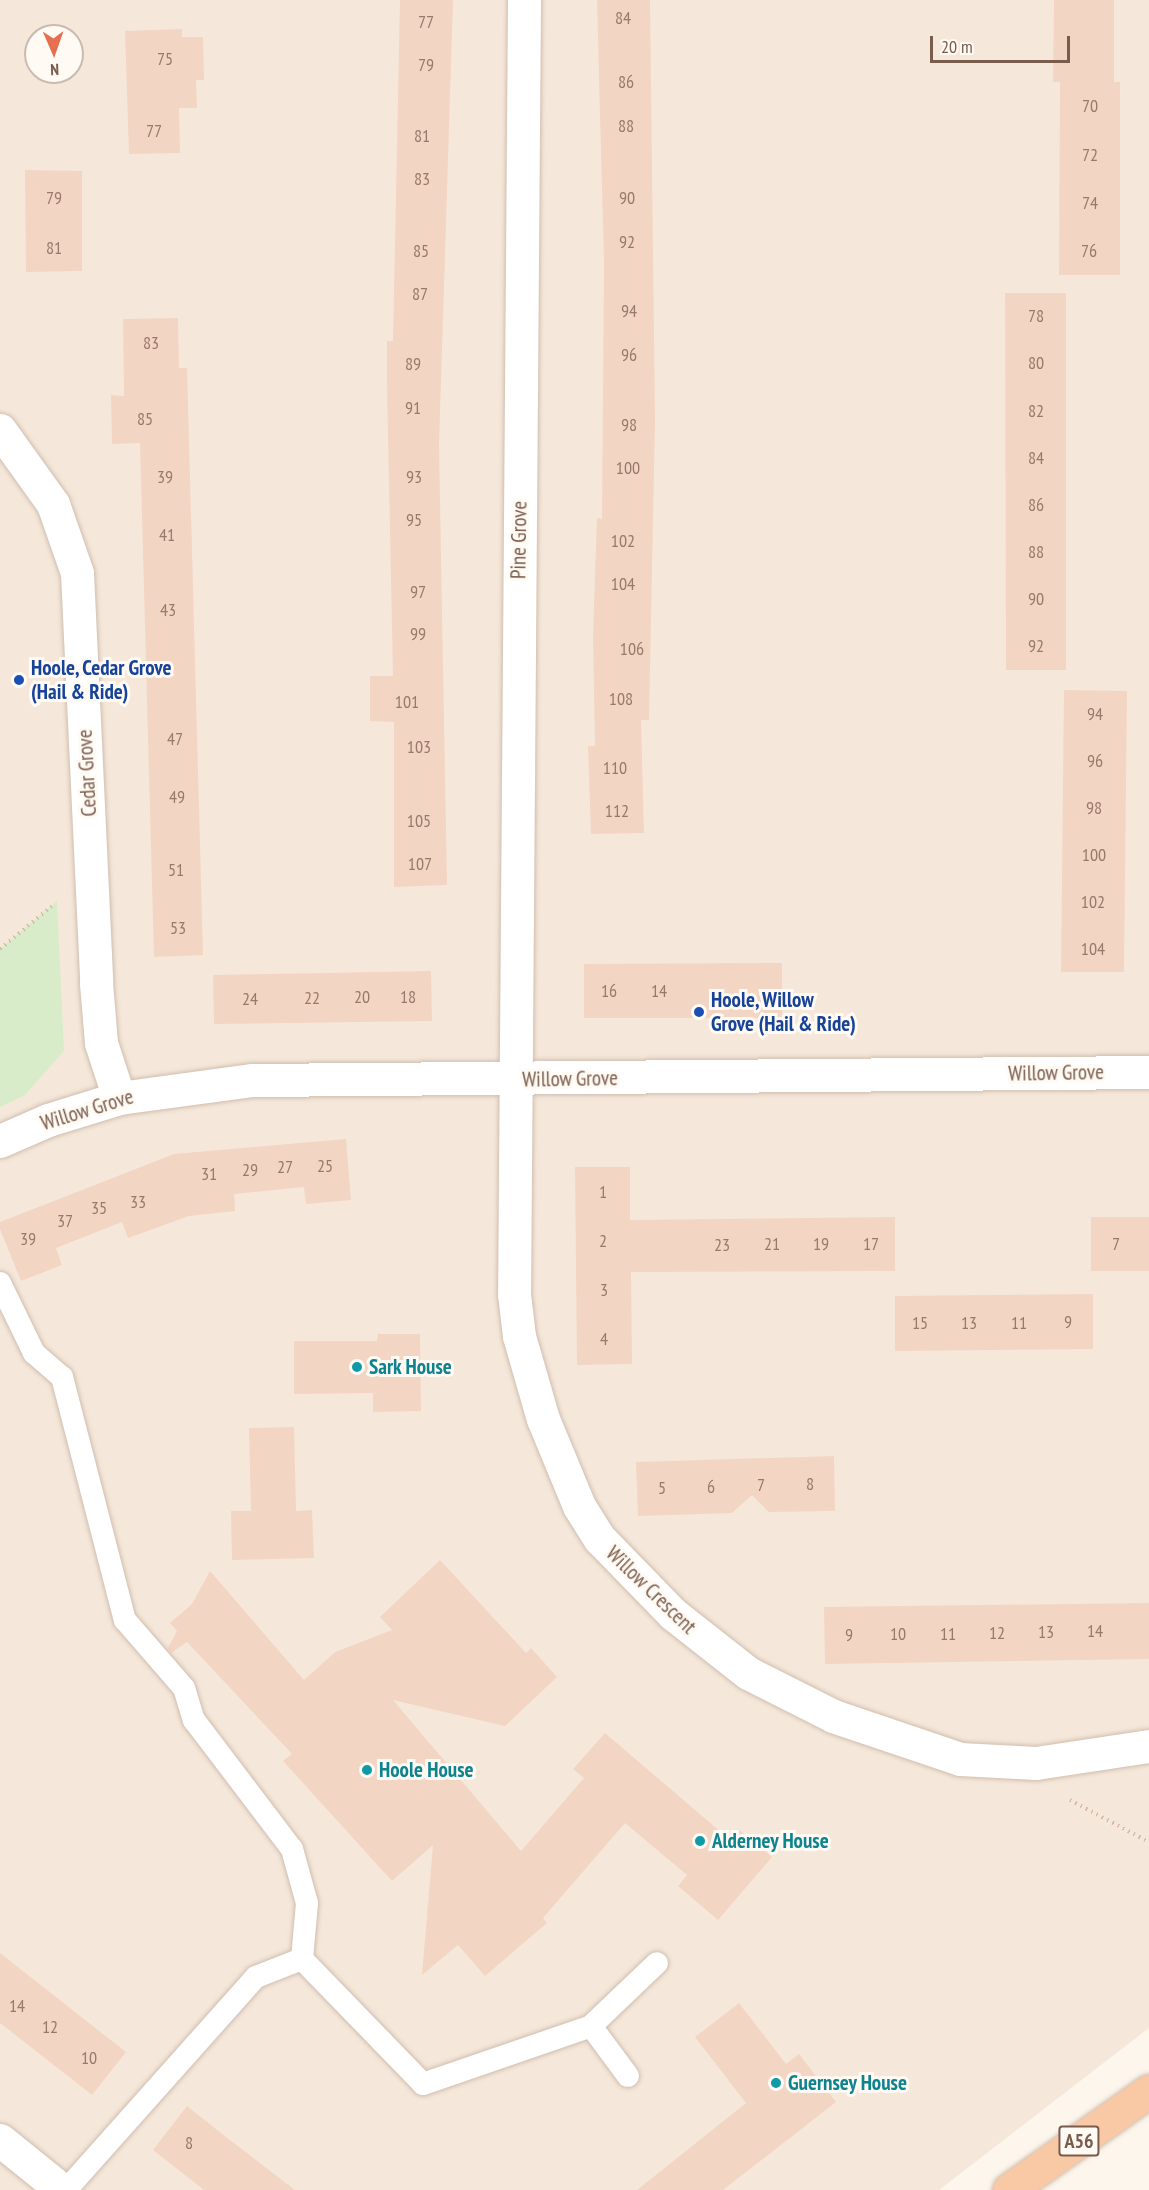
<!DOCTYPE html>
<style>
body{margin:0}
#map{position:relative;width:1149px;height:2190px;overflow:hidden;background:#fdf6ec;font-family:"PT Sans Narrow",sans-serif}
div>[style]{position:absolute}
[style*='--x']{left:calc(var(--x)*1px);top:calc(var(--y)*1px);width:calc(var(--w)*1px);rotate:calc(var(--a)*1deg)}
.residential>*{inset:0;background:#f5e8da}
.green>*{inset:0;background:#d8ecc9}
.building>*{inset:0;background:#f3d5c3}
.path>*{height:4px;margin-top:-2px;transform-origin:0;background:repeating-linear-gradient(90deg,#d9b8a5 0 1.5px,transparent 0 6px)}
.roads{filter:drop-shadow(0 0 2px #d1beb0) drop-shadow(0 0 2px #d1beb0)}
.service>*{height:22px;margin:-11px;padding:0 11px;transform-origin:11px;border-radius:11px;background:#fff}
.minor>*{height:33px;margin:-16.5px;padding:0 16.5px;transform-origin:16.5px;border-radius:16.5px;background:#fff}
.trunk>*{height:33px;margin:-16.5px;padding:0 16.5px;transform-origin:16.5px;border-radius:16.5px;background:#f9c8a4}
.dots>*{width:16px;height:16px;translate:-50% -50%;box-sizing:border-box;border:3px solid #fffaf3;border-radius:50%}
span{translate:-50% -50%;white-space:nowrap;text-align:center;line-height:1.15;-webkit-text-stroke:6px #fffaf3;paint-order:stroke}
.number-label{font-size:18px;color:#987a6a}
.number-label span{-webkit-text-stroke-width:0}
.shield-label span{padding:2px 4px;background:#fffaf3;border:2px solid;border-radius:4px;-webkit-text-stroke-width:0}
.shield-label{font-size:20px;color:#7a5c4d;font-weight:700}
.street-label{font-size:21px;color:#7a5c4d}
.transit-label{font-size:21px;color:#164399;font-weight:700}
.left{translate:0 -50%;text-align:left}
.culture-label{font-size:21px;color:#0d838f;font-weight:700}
.north{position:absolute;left:24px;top:24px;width:60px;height:60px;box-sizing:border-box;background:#fffaf3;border:2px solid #cabbb1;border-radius:50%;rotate:178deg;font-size:16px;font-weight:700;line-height:24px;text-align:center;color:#7a5c4d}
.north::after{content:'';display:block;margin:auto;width:21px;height:27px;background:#e76f51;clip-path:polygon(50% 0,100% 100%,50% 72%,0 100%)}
.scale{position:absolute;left:930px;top:36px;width:140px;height:27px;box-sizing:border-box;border:3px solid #7a5c4d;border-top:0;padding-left:8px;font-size:18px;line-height:21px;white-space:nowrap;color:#7a5c4d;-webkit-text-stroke:4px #fffaf3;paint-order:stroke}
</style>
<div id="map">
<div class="residential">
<div style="clip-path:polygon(evenodd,0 0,1149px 0,1149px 2028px,939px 2190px,0 2190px,0 0,36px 36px,72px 36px,72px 72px,36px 72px,36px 36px)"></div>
</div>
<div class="green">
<div style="clip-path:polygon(57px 901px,64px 1051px,25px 1095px,0 1107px,0 949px)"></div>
</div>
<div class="building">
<div style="clip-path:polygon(400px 0,453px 0,439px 445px,447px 885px,394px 887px,394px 722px,370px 721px,370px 676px,393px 676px,387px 386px,387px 341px,393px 341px)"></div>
<div style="clip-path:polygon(597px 0,650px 0,655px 420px,649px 720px,641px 720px,644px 833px,591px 834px,588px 746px,595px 746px,593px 634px,597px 518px,602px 519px,604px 263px)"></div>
<div style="clip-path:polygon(1054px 0,1114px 0,1114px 82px,1120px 82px,1120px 275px,1059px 275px,1060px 82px,1053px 82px)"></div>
<div style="clip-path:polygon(182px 29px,182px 37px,203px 37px,204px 80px,196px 80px,197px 108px,179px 108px,180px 153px,129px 154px,125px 31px)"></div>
<div style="clip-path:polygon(25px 170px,82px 171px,82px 271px,26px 272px)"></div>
<div style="clip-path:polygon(1005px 293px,1066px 293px,1066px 670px,1006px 670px)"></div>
<div style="clip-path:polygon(178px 318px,179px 368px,187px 368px,203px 955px,154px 957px,140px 443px,112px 444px,111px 395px,124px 396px,123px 319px)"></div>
<div style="clip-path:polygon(1064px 690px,1127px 691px,1124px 972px,1061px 972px)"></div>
<div style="clip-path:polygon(782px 963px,782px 1018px,584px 1018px,584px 964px)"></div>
<div style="clip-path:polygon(431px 971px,432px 1021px,214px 1024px,213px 975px)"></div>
<div style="clip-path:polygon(346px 1139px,351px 1200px,306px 1204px,304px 1187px,234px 1194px,235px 1211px,189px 1216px,128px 1238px,122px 1222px,56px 1248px,62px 1265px,21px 1281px,0 1229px,0 1222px,174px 1154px)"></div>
<div style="clip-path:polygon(575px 1167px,630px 1167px,630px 1220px,895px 1217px,895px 1271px,631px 1272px,632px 1364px,577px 1365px)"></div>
<div style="clip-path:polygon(1091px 1217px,1149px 1217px,1149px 1271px,1091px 1271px)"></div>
<div style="clip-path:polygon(1093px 1294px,1093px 1349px,895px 1351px,895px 1296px)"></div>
<div style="clip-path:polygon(378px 1334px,420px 1334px,421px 1411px,373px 1412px,373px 1393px,294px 1394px,294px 1341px,377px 1341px)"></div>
<div style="clip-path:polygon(294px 1427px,296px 1511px,312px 1510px,314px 1558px,232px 1560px,231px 1511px,251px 1511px,249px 1428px)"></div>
<div style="clip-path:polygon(834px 1456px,835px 1511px,769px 1512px,752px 1495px,732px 1513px,638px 1516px,636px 1462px)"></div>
<div style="clip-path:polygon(440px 1560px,526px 1653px,531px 1648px,557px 1677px,505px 1726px,393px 1700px,521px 1851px,584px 1778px,573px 1769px,605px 1733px,729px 1839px,738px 1829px,772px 1857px,718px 1920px,678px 1886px,687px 1875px,625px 1823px,543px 1918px,547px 1923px,485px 1976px,458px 1945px,422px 1975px,433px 1845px,392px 1881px,283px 1761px,292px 1754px,187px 1642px,171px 1653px,168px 1648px,177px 1631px,170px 1623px,192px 1604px,210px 1571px,304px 1680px,335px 1652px,392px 1630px,380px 1617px)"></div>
<div style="clip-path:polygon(1149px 1603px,1149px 1659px,825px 1664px,824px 1607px)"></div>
<div style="clip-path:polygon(0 1953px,126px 2052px,92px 2095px,0 2023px)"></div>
<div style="clip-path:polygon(739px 2003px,786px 2064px,799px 2054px,836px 2102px,723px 2190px,637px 2190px,746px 2103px,695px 2037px)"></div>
<div style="clip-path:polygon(187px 2106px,226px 2137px,295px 2190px,204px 2190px,153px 2150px)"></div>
</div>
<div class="path">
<div style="--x:0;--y:949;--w:67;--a:-39.6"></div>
<div style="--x:1070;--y:1800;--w:89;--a:28"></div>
</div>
<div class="roads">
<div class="service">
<div style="--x:0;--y:1283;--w:78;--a:64.1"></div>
<div style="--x:34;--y:1353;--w:37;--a:41"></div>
<div style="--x:62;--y:1377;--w:251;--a:75.5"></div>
<div style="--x:125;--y:1620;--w:90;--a:49.1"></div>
<div style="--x:184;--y:1688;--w:34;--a:73"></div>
<div style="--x:194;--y:1720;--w:162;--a:52.8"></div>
<div style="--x:292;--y:1849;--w:56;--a:74.5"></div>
<div style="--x:307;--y:1903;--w:56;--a:95.1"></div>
<div style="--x:302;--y:1959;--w:174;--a:45.9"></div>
<div style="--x:423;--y:2084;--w:178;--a:-19"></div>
<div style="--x:591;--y:2026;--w:91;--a:-43.7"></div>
<div style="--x:591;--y:2026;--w:62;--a:53.5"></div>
<div style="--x:66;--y:2190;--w:285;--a:-48.3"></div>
<div style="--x:256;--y:1977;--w:49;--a:-21.4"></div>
</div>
<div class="minor">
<div style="--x:524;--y:0;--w:1294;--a:90.44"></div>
<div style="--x:514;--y:1294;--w:42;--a:83.2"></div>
<div style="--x:519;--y:1336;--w:86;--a:73.9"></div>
<div style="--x:543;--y:1419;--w:94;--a:67.5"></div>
<div style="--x:579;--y:1506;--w:39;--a:58"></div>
<div style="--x:600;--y:1539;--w:105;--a:45.8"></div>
<div style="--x:673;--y:1614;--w:95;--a:38.2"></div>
<div style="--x:748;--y:1673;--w:95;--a:26.8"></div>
<div style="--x:833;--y:1716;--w:134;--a:18.7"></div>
<div style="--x:960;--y:1759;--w:76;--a:3"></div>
<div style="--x:1036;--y:1763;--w:114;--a:-8.6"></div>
<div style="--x:0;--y:430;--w:91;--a:54.4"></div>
<div style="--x:53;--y:504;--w:73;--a:70.8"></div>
<div style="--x:77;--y:573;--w:410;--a:87.3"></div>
<div style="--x:96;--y:983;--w:60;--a:85.2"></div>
<div style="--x:101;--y:1043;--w:58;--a:71.9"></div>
<div style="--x:0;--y:1141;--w:52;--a:-23.6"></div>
<div style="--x:48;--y:1120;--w:74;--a:-17.2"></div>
<div style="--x:119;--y:1098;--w:135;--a:-7.7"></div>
<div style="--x:253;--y:1080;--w:896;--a:-0.51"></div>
<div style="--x:0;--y:2140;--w:80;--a:38.9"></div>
</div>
<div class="trunk">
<div style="--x:1009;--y:2190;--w:171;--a:-35.3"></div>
</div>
</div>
<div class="dots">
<div style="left:19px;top:680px;background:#1a4fb4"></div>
<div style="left:699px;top:1012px;background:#1a4fb4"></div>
<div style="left:357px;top:1367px;background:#0f9aa8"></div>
<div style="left:367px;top:1770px;background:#0f9aa8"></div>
<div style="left:700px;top:1841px;background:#0f9aa8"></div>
<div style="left:776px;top:2083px;background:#0f9aa8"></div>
</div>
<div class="number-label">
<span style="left:623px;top:18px">84</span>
<span style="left:426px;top:22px">77</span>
<span style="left:165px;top:59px">75</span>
<span style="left:426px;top:65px">79</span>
<span style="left:626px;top:82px">86</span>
<span style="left:1090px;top:106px">70</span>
<span style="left:626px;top:126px">88</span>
<span style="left:154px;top:131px">77</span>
<span style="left:422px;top:136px">81</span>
<span style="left:1090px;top:155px">72</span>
<span style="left:422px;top:179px">83</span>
<span style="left:54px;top:198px">79</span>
<span style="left:627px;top:198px">90</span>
<span style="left:1090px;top:203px">74</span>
<span style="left:627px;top:242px">92</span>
<span style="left:54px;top:248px">81</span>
<span style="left:421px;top:251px">85</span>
<span style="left:1089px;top:251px">76</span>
<span style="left:420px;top:294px">87</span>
<span style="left:629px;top:311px">94</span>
<span style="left:1036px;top:316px">78</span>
<span style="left:151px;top:343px">83</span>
<span style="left:629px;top:355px">96</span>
<span style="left:1036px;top:363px">80</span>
<span style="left:413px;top:364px">89</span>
<span style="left:413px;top:408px">91</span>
<span style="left:1036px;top:411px">82</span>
<span style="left:145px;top:419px">85</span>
<span style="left:629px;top:425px">98</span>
<span style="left:1036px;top:458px">84</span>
<span style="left:628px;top:468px">100</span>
<span style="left:165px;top:477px">39</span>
<span style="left:414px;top:477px">93</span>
<span style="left:1036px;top:505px">86</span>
<span style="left:414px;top:520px">95</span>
<span style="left:167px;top:535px">41</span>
<span style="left:623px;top:541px">102</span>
<span style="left:1036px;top:552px">88</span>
<span style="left:623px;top:584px">104</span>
<span style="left:418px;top:592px">97</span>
<span style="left:1036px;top:599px">90</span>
<span style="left:168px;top:610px">43</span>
<span style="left:418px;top:634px">99</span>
<span style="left:1036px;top:646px">92</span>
<span style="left:632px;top:649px">106</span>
<span style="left:621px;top:699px">108</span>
<span style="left:407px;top:702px">101</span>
<span style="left:1095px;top:714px">94</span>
<span style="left:175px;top:739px">47</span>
<span style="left:419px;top:747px">103</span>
<span style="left:1095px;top:761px">96</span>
<span style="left:615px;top:768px">110</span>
<span style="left:177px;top:797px">49</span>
<span style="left:1094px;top:808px">98</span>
<span style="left:617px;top:811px">112</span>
<span style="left:419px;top:821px">105</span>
<span style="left:1094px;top:855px">100</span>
<span style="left:420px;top:864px">107</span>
<span style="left:176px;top:870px">51</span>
<span style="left:1093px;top:902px">102</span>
<span style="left:178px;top:928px">53</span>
<span style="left:1093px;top:949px">104</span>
<span style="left:609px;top:991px">16</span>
<span style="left:659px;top:991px">14</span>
<span style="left:362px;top:997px">20</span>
<span style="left:408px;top:997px">18</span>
<span style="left:312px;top:998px">22</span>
<span style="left:250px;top:999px">24</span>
<span style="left:325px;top:1166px">25</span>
<span style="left:285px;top:1167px">27</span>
<span style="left:250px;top:1170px">29</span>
<span style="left:209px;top:1174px">31</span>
<span style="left:603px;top:1192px">1</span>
<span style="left:138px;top:1202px">33</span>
<span style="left:99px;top:1208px">35</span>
<span style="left:65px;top:1221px">37</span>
<span style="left:28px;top:1239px">39</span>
<span style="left:603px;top:1241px">2</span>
<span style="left:772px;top:1244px">21</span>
<span style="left:821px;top:1244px">19</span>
<span style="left:871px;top:1244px">17</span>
<span style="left:1116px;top:1244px">7</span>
<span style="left:722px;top:1245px">23</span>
<span style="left:604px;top:1290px">3</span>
<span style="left:1068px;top:1322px">9</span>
<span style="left:920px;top:1323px">15</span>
<span style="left:969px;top:1323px">13</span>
<span style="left:1019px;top:1323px">11</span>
<span style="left:604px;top:1339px">4</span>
<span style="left:810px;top:1484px">8</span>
<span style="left:761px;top:1485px">7</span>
<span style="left:711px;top:1487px">6</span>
<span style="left:662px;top:1488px">5</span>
<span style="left:1095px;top:1631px">14</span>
<span style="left:1046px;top:1632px">13</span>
<span style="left:997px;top:1633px">12</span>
<span style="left:898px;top:1634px">10</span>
<span style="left:948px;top:1634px">11</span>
<span style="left:849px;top:1635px">9</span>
<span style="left:17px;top:2006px">14</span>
<span style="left:50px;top:2027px">12</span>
<span style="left:89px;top:2058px">10</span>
<span style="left:189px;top:2143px">8</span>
</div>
<div class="shield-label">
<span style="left:1079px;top:2141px">A56</span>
</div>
<div class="street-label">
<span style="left:519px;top:540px;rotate:-89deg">Pine Grove</span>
<span style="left:87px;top:773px;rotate:-93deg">Cedar Grove</span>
<span style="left:1056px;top:1073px;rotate:-1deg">Willow Grove</span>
<span style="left:570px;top:1079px;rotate:-1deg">Willow Grove</span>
<span style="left:87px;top:1110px;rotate:-17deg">Willow Grove</span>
<span style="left:651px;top:1590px;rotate:44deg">Willow Crescent</span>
</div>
<div class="transit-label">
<span class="left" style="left:31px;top:680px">Hoole, Cedar Grove<br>(Hail &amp; Ride)</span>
<span class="left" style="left:711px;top:1012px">Hoole, Willow<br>Grove (Hail &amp; Ride)</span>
</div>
<div class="culture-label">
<span class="left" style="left:369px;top:1367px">Sark House</span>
<span class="left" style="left:379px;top:1770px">Hoole House</span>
<span class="left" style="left:712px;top:1841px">Alderney House</span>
<span class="left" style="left:788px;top:2083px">Guernsey House</span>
</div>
<div class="north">N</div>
<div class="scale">20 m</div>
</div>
